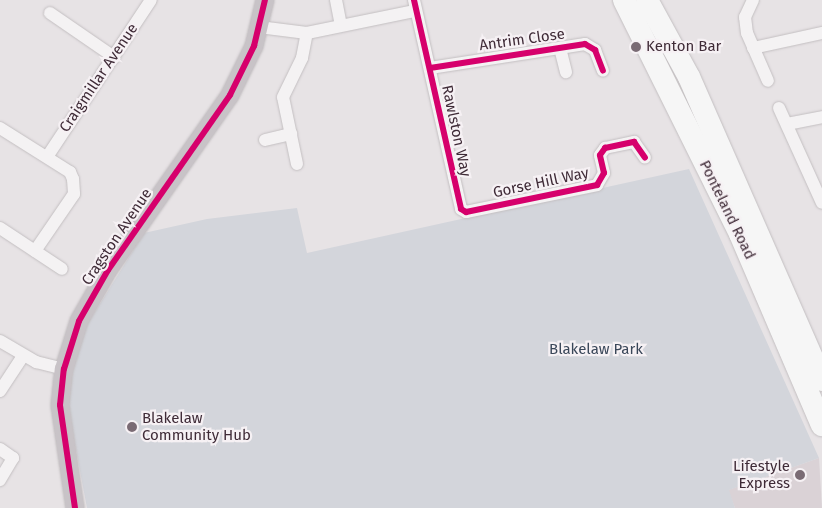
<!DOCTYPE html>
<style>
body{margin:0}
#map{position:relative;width:822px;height:508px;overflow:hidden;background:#e7e3e5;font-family:"Fira Sans",sans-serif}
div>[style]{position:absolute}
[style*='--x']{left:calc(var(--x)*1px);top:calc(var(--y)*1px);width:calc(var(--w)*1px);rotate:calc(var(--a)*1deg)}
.built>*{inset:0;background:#dad2d6}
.green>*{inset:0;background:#d3d5db}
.roads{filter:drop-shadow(0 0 1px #c3bfc1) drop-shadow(0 0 1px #c3bfc1)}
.street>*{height:12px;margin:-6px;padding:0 6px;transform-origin:6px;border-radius:6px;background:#f4f2f3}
.secondary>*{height:18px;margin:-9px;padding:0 9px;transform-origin:9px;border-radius:9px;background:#c8c3c7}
.highway>*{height:22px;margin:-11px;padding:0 11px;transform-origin:11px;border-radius:11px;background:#f6f6f6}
.cycleway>*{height:6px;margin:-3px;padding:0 3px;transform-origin:3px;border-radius:3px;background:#d6006c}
.dots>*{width:14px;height:14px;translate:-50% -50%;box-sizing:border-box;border:2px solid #f6f1f4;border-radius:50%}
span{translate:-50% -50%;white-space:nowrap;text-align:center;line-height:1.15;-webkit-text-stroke:4.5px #f6f1f4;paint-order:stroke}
.street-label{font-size:15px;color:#3f2b37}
.poi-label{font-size:15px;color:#3f2b37}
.left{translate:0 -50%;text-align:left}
.right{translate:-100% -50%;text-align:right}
.park-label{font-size:15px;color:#3a4759}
</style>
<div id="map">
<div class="built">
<div style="clip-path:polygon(819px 458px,822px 508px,735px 508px,728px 490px)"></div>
</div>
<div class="green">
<div style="clip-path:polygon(689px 169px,819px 458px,729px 490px,735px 508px,87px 508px,69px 413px,69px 380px,83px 331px,144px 233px,207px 219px,297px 208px,307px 253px)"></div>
</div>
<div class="roads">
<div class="street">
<div style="--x:336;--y:0;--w:25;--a:79"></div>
<div style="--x:414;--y:0;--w:214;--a:77.3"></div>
<div style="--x:461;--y:209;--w:6;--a:31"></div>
<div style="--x:466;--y:212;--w:134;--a:-11.6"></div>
<div style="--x:597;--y:185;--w:14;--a:-60"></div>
<div style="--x:604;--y:173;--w:18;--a:-103"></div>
<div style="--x:600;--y:155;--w:9;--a:-54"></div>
<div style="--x:605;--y:148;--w:30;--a:-12"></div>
<div style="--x:634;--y:142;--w:19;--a:55"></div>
<div style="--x:753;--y:0;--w:19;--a:115"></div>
<div style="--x:745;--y:17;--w:16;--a:83"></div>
<div style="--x:747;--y:33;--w:52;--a:66.4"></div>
<div style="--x:50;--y:13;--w:78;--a:34.5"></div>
<div style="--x:259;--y:27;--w:48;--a:7.1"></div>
<div style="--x:307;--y:33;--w:109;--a:-11.6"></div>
<div style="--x:560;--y:48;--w:25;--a:76"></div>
<div style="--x:753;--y:48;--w:71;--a:-12.3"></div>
<div style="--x:430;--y:68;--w:157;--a:-8.8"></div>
<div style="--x:585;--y:44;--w:12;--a:31"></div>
<div style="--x:595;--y:50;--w:22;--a:69"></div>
<div style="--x:779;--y:108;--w:104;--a:65.6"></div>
<div style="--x:787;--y:124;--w:36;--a:-11"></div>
<div style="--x:0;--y:128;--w:83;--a:32.2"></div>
<div style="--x:70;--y:172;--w:8;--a:67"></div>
<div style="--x:73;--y:179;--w:15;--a:86"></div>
<div style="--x:74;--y:194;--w:69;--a:124.4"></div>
<div style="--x:265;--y:140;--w:27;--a:-13"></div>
<div style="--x:47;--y:157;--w:188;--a:-56.5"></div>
<div style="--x:297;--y:164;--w:68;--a:-101.8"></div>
<div style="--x:283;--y:97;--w:43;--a:-64"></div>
<div style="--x:302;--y:58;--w:25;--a:-79"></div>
<div style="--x:0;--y:228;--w:74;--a:33.5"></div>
<div style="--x:0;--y:341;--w:42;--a:30.3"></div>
<div style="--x:36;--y:362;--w:29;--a:14"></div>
<div style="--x:0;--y:391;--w:42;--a:-56.7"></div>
<div style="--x:0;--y:449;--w:16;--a:35"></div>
<div style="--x:13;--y:458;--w:26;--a:121"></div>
</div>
<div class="secondary">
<div style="--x:75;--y:508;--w:104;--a:-98.3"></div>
<div style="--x:60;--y:405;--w:36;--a:-84"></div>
<div style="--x:64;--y:369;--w:50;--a:-72.6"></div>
<div style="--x:79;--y:321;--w:59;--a:-60.4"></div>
<div style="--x:108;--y:270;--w:213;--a:-55.1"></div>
<div style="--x:230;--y:95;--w:55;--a:-63.9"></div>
<div style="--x:254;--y:46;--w:47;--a:-76.6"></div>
</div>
<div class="highway">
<div style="--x:624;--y:0;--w:261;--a:63.6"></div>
<div style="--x:740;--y:234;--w:208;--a:66.8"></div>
<div style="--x:647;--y:0;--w:88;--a:61.4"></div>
<div style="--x:689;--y:77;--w:331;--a:66.3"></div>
</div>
</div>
<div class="cycleway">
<div style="--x:414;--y:0;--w:214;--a:77.3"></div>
<div style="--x:461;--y:209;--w:6;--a:31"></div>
<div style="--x:466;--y:212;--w:134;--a:-11.6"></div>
<div style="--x:597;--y:185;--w:14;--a:-60"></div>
<div style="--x:604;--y:173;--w:18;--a:-103"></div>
<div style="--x:600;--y:155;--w:9;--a:-54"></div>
<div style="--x:605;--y:148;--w:30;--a:-12"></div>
<div style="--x:634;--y:142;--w:19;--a:55"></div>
<div style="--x:430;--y:68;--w:157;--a:-8.8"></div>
<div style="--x:585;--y:44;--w:12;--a:31"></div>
<div style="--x:595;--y:50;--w:22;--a:69"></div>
<div style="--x:75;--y:508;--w:104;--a:-98.3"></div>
<div style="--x:60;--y:405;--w:36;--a:-84"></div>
<div style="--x:64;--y:369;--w:50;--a:-72.6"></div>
<div style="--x:79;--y:321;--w:59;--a:-60.4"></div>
<div style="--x:108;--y:270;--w:213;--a:-55.1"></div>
<div style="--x:230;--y:95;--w:55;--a:-63.9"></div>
<div style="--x:254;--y:46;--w:47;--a:-76.6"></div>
</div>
<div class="dots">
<div style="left:636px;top:47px;background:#7a6b74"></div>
<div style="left:132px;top:427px;background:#7a6b74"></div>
<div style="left:800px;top:475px;background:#7a6b74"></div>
</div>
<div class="street-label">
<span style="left:522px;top:40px;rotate:-8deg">Antrim Close</span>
<span style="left:99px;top:78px;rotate:-56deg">Craigmillar Avenue</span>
<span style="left:456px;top:131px;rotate:78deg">Rawlston Way</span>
<span style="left:541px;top:183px;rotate:-12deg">Gorse Hill Way</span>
<span style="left:727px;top:210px;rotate:64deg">Ponteland Road</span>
<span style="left:117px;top:237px;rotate:-56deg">Cragston Avenue</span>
</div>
<div class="poi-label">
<span class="left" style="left:646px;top:47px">Kenton Bar</span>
<span class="left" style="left:142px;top:427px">Blakelaw<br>Community Hub</span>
<span class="right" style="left:790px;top:475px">Lifestyle<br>Express</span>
</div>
<div class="park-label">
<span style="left:596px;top:350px">Blakelaw Park</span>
</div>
</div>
